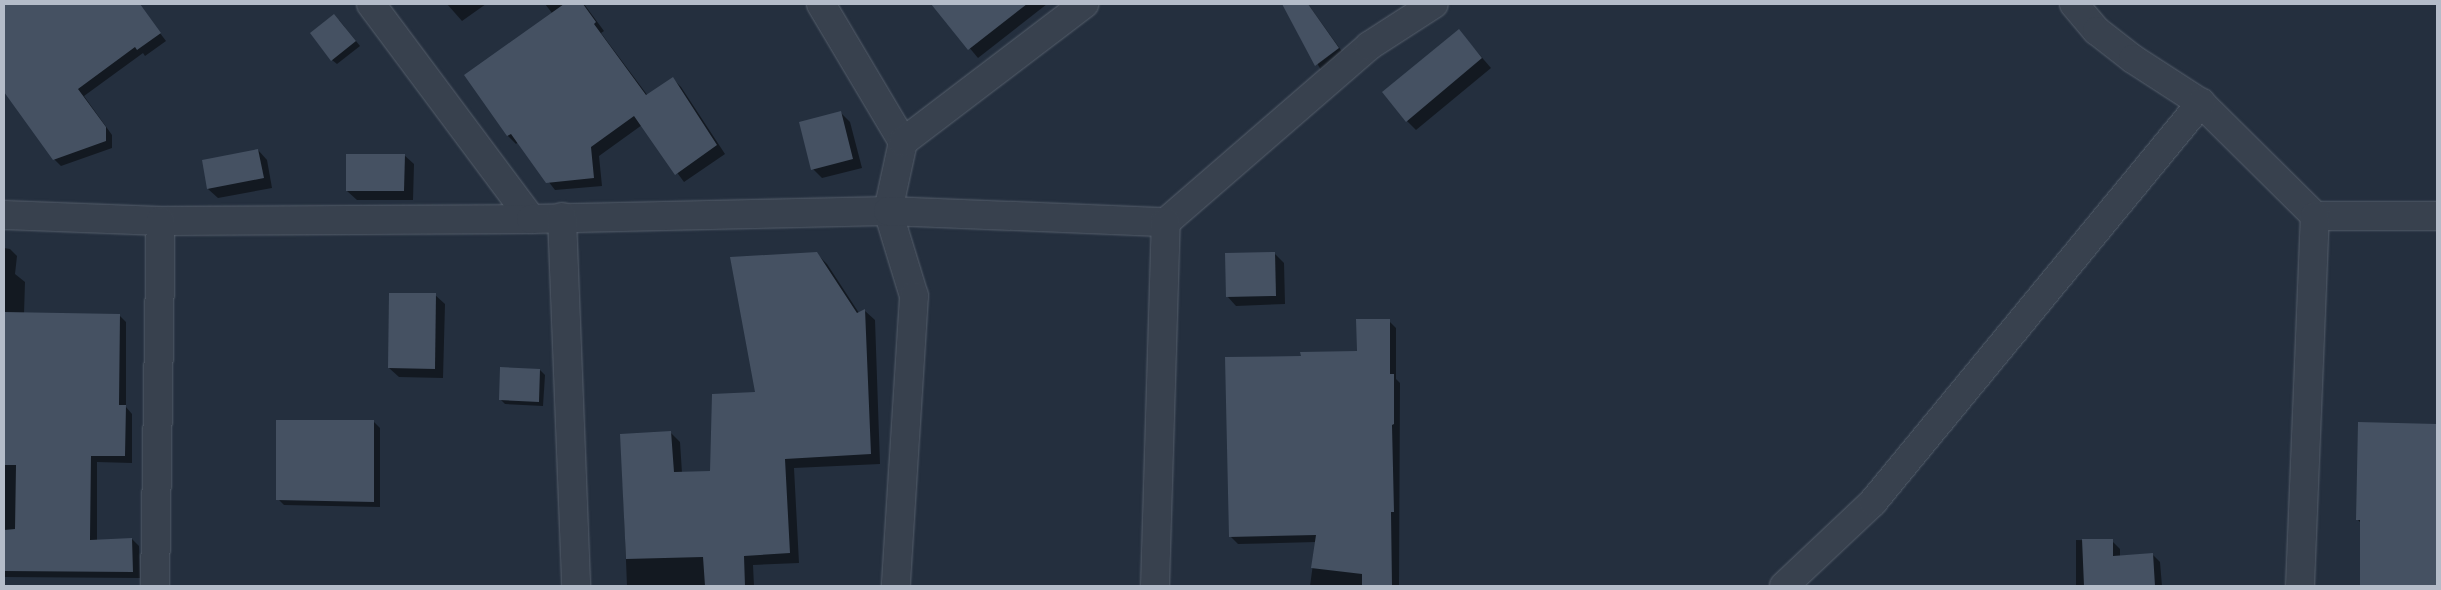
<!DOCTYPE html>
<style>
body{margin:0}
#map{position:relative;width:2441px;height:590px;overflow:hidden;background:#242f3e;font-family:Manrope,sans-serif}
div>[style]{position:absolute}
[style*='--x']{left:calc(var(--x)*1px);top:calc(var(--y)*1px);width:calc(var(--w)*1px);rotate:calc(var(--a)*1deg)}
.shadow>*{inset:0;background:#0007}
.building>*{inset:0;background:#455162}
.roads{filter:drop-shadow(0 0 1px #565f6c) drop-shadow(0 0 1px #565f6c)}
.minor>*{height:28px;margin:-14px;padding:0 14px;transform-origin:14px;border-radius:14px;background:#38414e}
span{translate:-50% -50%;white-space:nowrap;text-align:center;line-height:1.15;-webkit-text-stroke:5px #1d2633;paint-order:stroke}
.frame{position:absolute;inset:0;border:5px solid #b4bcc9;pointer-events:none}
</style>
<div id="map">
<div class="shadow">
<div style="clip-path:polygon(4px 4px,46px 4px,54px 14px,67px 4px,138px 4px,166px 41px,145px 56px,143px 53px,84px 96px,112px 135px,112px 148px,61px 166px,54px 159px,4px 89px,4px 51px,19px 37px,4px 15px)"></div>
<div style="clip-path:polygon(447px 4px,486px 4px,462px 21px)"></div>
<div style="clip-path:polygon(545px 4px,584px 4px,604px 31px,601px 33px,648px 96px,673px 79px,681px 87px,725px 154px,684px 182px,642px 125px,599px 156px,602px 186px,555px 190px,518px 142px,516px 144px,508px 136px,552px 13px)"></div>
<div style="clip-path:polygon(933px 4px,1047px 4px,978px 58px)"></div>
<div style="clip-path:polygon(1283px 4px,1308px 4px,1343px 53px,1321px 70px)"></div>
<div style="clip-path:polygon(339px 20px,360px 46px,337px 64px,332px 60px)"></div>
<div style="clip-path:polygon(1459px 31px,1491px 68px,1416px 130px,1407px 121px)"></div>
<div style="clip-path:polygon(840px 112px,850px 122px,862px 168px,822px 178px,813px 169px)"></div>
<div style="clip-path:polygon(258px 150px,267px 160px,272px 188px,218px 198px,208px 189px)"></div>
<div style="clip-path:polygon(404px 155px,414px 164px,413px 200px,357px 200px,347px 191px)"></div>
<div style="clip-path:polygon(4px 248px,10px 249px,17px 256px,15px 274px,25px 282px,24px 314px,119px 315px,126px 322px,126px 407px,132px 414px,132px 463px,97px 462px,97px 541px,132px 539px,139px 546px,140px 578px,4px 577px)"></div>
<div style="clip-path:polygon(817px 254px,827px 264px,859px 313px,865px 311px,875px 320px,880px 464px,794px 468px,799px 563px,753px 565px,754px 586px,627px 586px,621px 435px,670px 432px,680px 442px,682px 473px,711px 472px,756px 393px)"></div>
<div style="clip-path:polygon(1275px 254px,1284px 263px,1285px 304px,1236px 306px,1227px 296px)"></div>
<div style="clip-path:polygon(435px 295px,445px 304px,443px 378px,399px 377px,389px 368px)"></div>
<div style="clip-path:polygon(1389px 321px,1396px 328px,1396px 379px,1400px 383px,1399px 586px,1310px 586px,1316px 542px,1238px 544px,1230px 536px,1302px 358px,1358px 352px)"></div>
<div style="clip-path:polygon(540px 370px,545px 375px,543px 406px,505px 404px,500px 399px)"></div>
<div style="clip-path:polygon(374px 422px,380px 428px,380px 507px,284px 505px,278px 499px)"></div>
<div style="clip-path:polygon(2359px 423px,2437px 425px,2437px 586px,2361px 586px,2361px 523px,2357px 519px)"></div>
<div style="clip-path:polygon(2076px 540px,2112px 541px,2120px 549px,2120px 556px,2152px 554px,2160px 562px,2162px 586px,2076px 586px)"></div>
</div>
<div class="building">
<div style="clip-path:polygon(4px 4px,140px 4px,161px 33px,137px 50px,135px 47px,78px 89px,106px 127px,106px 141px,53px 160px,4px 92px)"></div>
<div style="clip-path:polygon(564px 4px,583px 4px,596px 22px,594px 24px,646px 95px,673px 77px,717px 145px,675px 175px,634px 116px,591px 147px,594px 178px,546px 183px,511px 134px,507px 136px,464px 75px)"></div>
<div style="clip-path:polygon(931px 4px,1027px 4px,968px 50px)"></div>
<div style="clip-path:polygon(1282px 4px,1308px 4px,1339px 48px,1315px 66px)"></div>
<div style="clip-path:polygon(334px 14px,356px 41px,331px 61px,310px 33px)"></div>
<div style="clip-path:polygon(1459px 29px,1482px 58px,1406px 122px,1382px 92px)"></div>
<div style="clip-path:polygon(841px 111px,853px 159px,811px 170px,799px 122px)"></div>
<div style="clip-path:polygon(258px 149px,264px 178px,207px 189px,202px 160px)"></div>
<div style="clip-path:polygon(346px 154px,405px 154px,404px 191px,346px 191px)"></div>
<div style="clip-path:polygon(817px 252px,857px 313px,865px 309px,871px 454px,785px 459px,790px 553px,744px 556px,745px 586px,705px 586px,703px 557px,626px 559px,620px 434px,671px 431px,674px 472px,710px 471px,712px 394px,755px 392px,730px 257px)"></div>
<div style="clip-path:polygon(1275px 252px,1276px 296px,1226px 297px,1225px 253px)"></div>
<div style="clip-path:polygon(389px 293px,436px 293px,435px 369px,388px 368px)"></div>
<div style="clip-path:polygon(4px 312px,120px 314px,119px 405px,126px 405px,125px 456px,91px 456px,90px 540px,132px 538px,133px 572px,4px 571px,4px 530px,15px 529px,16px 465px,4px 465px)"></div>
<div style="clip-path:polygon(1356px 319px,1390px 319px,1390px 374px,1394px 374px,1394px 424px,1392px 425px,1394px 512px,1391px 512px,1392px 586px,1362px 586px,1362px 574px,1311px 568px,1316px 535px,1229px 537px,1225px 357px,1301px 356px,1300px 352px,1357px 351px)"></div>
<div style="clip-path:polygon(500px 367px,540px 369px,539px 402px,499px 400px)"></div>
<div style="clip-path:polygon(276px 420px,374px 420px,374px 502px,276px 500px)"></div>
<div style="clip-path:polygon(2358px 422px,2437px 424px,2436px 586px,2360px 586px,2360px 520px,2356px 520px)"></div>
<div style="clip-path:polygon(2082px 539px,2113px 539px,2113px 556px,2153px 553px,2155px 586px,2084px 586px)"></div>
</div>
<div class="roads">
<div class="minor">
<div style="--x:371;--y:4;--w:268;--a:53.3"></div>
<div style="--x:821;--y:4;--w:161;--a:59.3"></div>
<div style="--x:903;--y:142;--w:71;--a:102.3"></div>
<div style="--x:888;--y:211;--w:89;--a:73"></div>
<div style="--x:914;--y:296;--w:291;--a:93.6"></div>
<div style="--x:2074;--y:4;--w:35;--a:50"></div>
<div style="--x:2097;--y:31;--w:46;--a:37.9"></div>
<div style="--x:2133;--y:59;--w:81;--a:32.9"></div>
<div style="--x:2201;--y:103;--w:161;--a:44.7"></div>
<div style="--x:2315;--y:216;--w:122;--a:0"></div>
<div style="--x:903;--y:142;--w:228;--a:-37.3"></div>
<div style="--x:4;--y:215;--w:157;--a:2.2"></div>
<div style="--x:161;--y:221;--w:370;--a:-0.3"></div>
<div style="--x:531;--y:219;--w:357;--a:-1.3"></div>
<div style="--x:888;--y:211;--w:278;--a:2.3"></div>
<div style="--x:1166;--y:222;--w:269;--a:-40.9"></div>
<div style="--x:1369;--y:46;--w:77;--a:-32.9"></div>
<div style="--x:562;--y:217;--w:369;--a:87.8"></div>
<div style="--x:155;--y:586;--w:365;--a:-89.1"></div>
<div style="--x:1155;--y:586;--w:364;--a:-88.3"></div>
<div style="--x:1784;--y:586;--w:122;--a:-43.3"></div>
<div style="--x:1873;--y:502;--w:517;--a:-50.58"></div>
<div style="--x:2300;--y:586;--w:370;--a:-87.7"></div>
</div>
</div>
<div class="frame"></div>
</div>
